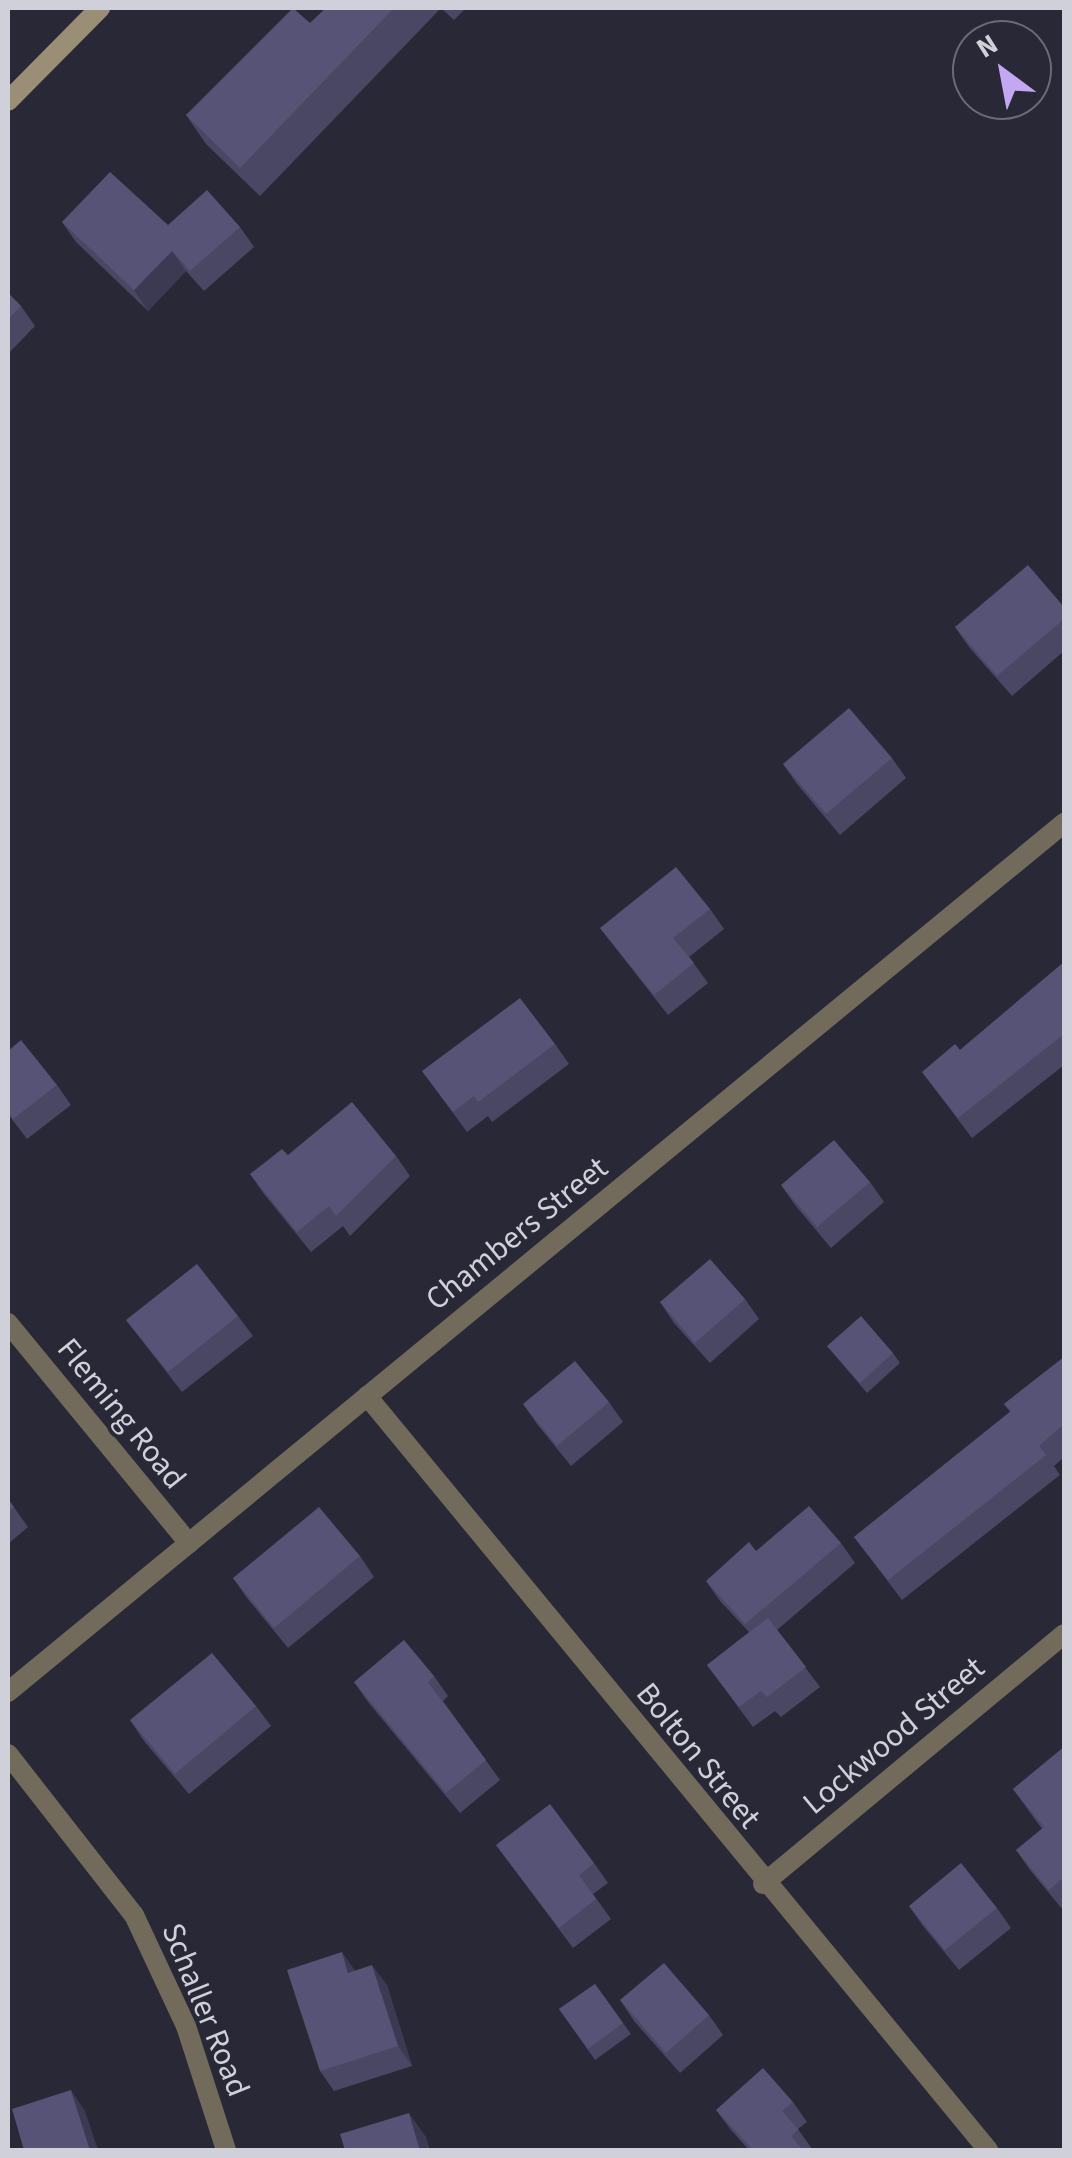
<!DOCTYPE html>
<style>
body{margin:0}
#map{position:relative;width:1072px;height:2158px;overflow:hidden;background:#282836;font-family:"Source Sans 3",sans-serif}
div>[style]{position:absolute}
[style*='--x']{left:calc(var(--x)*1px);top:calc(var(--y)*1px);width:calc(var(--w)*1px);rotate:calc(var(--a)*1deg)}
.street>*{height:20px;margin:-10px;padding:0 10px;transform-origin:10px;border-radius:10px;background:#726a5b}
.secondary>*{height:20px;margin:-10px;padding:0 10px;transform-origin:10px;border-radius:10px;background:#9b8e76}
.wall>*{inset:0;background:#4a4765}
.shaded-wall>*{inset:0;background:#3c3a53}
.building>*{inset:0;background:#565376}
span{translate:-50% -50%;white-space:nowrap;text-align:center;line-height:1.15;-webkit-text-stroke:8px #282836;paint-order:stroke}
.street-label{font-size:32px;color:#d0d0da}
.frame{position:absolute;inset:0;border:10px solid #d0d0da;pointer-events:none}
.north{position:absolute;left:952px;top:20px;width:100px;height:100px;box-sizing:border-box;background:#282836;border:2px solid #6b6b78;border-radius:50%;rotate:328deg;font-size:28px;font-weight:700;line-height:40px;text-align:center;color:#d0d0da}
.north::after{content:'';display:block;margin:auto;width:35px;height:45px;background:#c3a7f2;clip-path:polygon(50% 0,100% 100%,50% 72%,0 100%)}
</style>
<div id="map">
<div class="street">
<div style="--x:8;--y:1323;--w:285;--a:50.6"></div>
<div style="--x:367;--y:1396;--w:977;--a:50.52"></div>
<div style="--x:8;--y:1692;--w:1368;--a:-39.45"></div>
<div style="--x:8;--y:1754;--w:204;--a:52"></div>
<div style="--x:134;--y:1915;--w:123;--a:64.9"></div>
<div style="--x:186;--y:2026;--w:130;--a:72.1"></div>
<div style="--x:763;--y:1884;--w:391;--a:-39.7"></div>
</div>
<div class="secondary">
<div style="--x:8;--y:101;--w:131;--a:-45.3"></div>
</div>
<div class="wall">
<div style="clip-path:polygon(326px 8px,466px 8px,454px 20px,441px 8px,260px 196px,206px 144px,186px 115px,310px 23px)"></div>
<div style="clip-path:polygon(62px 222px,240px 227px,254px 247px,204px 291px,186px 271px,148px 311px,76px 242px)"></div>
<div style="clip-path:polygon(8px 293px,21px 306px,35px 326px,8px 354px)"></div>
<div style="clip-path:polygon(1064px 607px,1064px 651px,1012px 696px,969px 647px,955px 627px)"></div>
<div style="clip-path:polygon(892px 758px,906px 778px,840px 835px,797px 784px,783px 764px)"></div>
<div style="clip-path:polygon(710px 909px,724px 929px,689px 957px,708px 983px,668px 1015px,600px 928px)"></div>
<div style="clip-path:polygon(1064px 962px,1064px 1065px,972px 1138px,922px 1072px,960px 1050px)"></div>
<div style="clip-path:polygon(555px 1044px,569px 1064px,492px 1122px,488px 1116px,467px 1132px,422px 1071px)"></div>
<div style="clip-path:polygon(8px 1051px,57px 1085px,71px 1105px,27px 1139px,8px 1114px)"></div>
<div style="clip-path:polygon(288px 1155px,396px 1156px,410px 1176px,350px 1236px,343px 1226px,311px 1252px,264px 1194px,250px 1174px)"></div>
<div style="clip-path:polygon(870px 1182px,884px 1202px,831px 1248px,795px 1205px,781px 1185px)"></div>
<div style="clip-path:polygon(745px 1299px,759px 1319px,710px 1363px,674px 1323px,660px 1302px)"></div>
<div style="clip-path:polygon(238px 1316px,253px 1336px,182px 1392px,126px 1320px)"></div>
<div style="clip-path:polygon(827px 1346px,893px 1353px,900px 1363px,867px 1393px)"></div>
<div style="clip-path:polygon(1064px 1357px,1064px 1457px,1054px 1466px,1060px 1475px,902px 1600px,854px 1537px,1010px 1412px,1004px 1404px)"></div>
<div style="clip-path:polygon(609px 1402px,623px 1422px,571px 1466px,537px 1424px,523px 1404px)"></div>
<div style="clip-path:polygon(8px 1499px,28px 1527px,8px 1544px)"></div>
<div style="clip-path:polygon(841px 1543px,855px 1563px,777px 1630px,820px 1687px,781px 1717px,775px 1711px,753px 1727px,707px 1665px,749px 1632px,720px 1601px,706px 1581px,756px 1551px)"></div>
<div style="clip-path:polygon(360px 1556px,374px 1577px,288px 1648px,247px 1598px,233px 1578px)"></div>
<div style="clip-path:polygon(434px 1676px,448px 1696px,443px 1701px,500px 1780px,460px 1813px,368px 1702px,354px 1682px)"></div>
<div style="clip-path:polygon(256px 1706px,271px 1726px,189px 1794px,144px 1741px,130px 1720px)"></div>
<div style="clip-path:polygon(1064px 1747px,1064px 1909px,1063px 1910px,1030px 1870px,1016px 1850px,1042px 1829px,1013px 1789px)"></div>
<div style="clip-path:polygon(496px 1845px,594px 1863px,608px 1883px,593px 1894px,611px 1919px,573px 1948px)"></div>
<div style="clip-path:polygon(909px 1906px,997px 1908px,1011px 1928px,959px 1970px,923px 1926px)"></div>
<div style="clip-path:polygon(595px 1984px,631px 2034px,595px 2060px,559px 2009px)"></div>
<div style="clip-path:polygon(387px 1985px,412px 2066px,334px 2091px,320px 2071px)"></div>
<div style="clip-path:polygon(620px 2000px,709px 2015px,723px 2035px,680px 2073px,634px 2021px)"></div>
<div style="clip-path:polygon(793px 2102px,807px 2122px,798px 2129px,812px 2149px,811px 2150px,749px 2150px,731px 2130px,716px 2110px)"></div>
</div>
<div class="shaded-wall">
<div style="clip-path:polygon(172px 251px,186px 271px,148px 311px,134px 290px)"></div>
<div style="clip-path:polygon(342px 1952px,356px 1972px,348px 1973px)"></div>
<div style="clip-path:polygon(372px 1965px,387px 1985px,412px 2066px,398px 2046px)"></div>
<div style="clip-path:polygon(71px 2090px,85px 2111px,98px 2150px,90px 2150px)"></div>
<div style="clip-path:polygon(409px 2113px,426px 2137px,430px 2150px,420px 2150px)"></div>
</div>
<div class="building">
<div style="clip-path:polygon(293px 8px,310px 23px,326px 8px,394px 8px,240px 168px,186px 115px)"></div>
<div style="clip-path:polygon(110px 172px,168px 225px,207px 190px,240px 227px,190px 271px,172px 251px,134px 290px,62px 222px)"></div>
<div style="clip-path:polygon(8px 293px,21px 306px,8px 319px)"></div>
<div style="clip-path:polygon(1028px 565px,1064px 607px,1064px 619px,997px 676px,955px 627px)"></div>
<div style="clip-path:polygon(849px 708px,892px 758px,826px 814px,783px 764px)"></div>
<div style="clip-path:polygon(676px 867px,710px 909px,673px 938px,694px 963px,654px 995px,600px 928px)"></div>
<div style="clip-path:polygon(1064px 962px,1064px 1034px,958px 1118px,922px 1072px,955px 1044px,960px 1050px)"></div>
<div style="clip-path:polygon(520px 998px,555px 1044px,478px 1102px,474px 1096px,453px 1112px,422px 1071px)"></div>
<div style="clip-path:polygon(21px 1040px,57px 1085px,13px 1119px,8px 1112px,8px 1051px)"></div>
<div style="clip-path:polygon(352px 1102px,396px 1156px,336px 1216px,329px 1206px,297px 1232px,250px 1174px,282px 1149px,288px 1155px)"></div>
<div style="clip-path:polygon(834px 1140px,870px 1182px,817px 1227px,781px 1185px)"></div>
<div style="clip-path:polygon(710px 1259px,745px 1299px,695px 1343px,660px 1302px)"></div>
<div style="clip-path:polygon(197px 1264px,238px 1316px,168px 1372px,126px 1320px)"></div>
<div style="clip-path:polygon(861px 1316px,893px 1353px,860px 1383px,827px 1346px)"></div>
<div style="clip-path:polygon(1064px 1357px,1064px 1424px,1039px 1446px,1046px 1455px,888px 1580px,854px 1537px,1011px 1411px,1004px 1404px)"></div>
<div style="clip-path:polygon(575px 1361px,609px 1402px,557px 1446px,523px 1404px)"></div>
<div style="clip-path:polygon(8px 1499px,14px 1507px,8px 1512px)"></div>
<div style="clip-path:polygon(809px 1506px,841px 1543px,745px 1624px,706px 1581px,749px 1542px,756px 1551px)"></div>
<div style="clip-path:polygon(319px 1507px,360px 1556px,274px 1628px,233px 1578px)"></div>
<div style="clip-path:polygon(768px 1618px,806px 1667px,767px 1697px,761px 1691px,739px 1707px,707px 1665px)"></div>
<div style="clip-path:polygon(404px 1640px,434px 1676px,428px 1682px,486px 1760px,446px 1793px,354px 1682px)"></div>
<div style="clip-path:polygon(212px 1653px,256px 1706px,175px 1774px,130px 1720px)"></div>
<div style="clip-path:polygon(1064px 1747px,1064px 1846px,1062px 1849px,1064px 1852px,1064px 1877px,1049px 1890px,1016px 1850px,1044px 1827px,1013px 1789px)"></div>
<div style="clip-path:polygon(550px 1804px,594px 1863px,579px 1875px,596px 1899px,559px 1928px,496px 1845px)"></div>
<div style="clip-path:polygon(961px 1863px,997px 1908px,945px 1950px,909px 1906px)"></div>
<div style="clip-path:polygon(342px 1952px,348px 1973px,372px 1965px,398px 2046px,320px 2071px,287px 1970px)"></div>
<div style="clip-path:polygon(664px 1963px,709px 2015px,666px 2053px,620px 2000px)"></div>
<div style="clip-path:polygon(595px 1984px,623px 2023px,588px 2049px,559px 2009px)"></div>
<div style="clip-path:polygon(763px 2068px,793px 2102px,782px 2111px,798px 2129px,791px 2136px,803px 2150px,753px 2150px,716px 2110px)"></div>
<div style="clip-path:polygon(71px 2090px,90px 2150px,24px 2150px,12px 2109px)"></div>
<div style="clip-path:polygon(409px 2113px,420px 2150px,345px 2150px,340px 2134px)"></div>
</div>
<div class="street-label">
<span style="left:517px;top:1234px;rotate:-39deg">Chambers Street</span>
<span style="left:121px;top:1414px;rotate:51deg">Fleming Road</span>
<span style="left:894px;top:1736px;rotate:-40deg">Lockwood Street</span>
<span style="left:698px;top:1756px;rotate:51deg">Bolton Street</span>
<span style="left:205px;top:2010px;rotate:68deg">Schaller Road</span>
</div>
<div class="frame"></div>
<div class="north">N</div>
</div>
